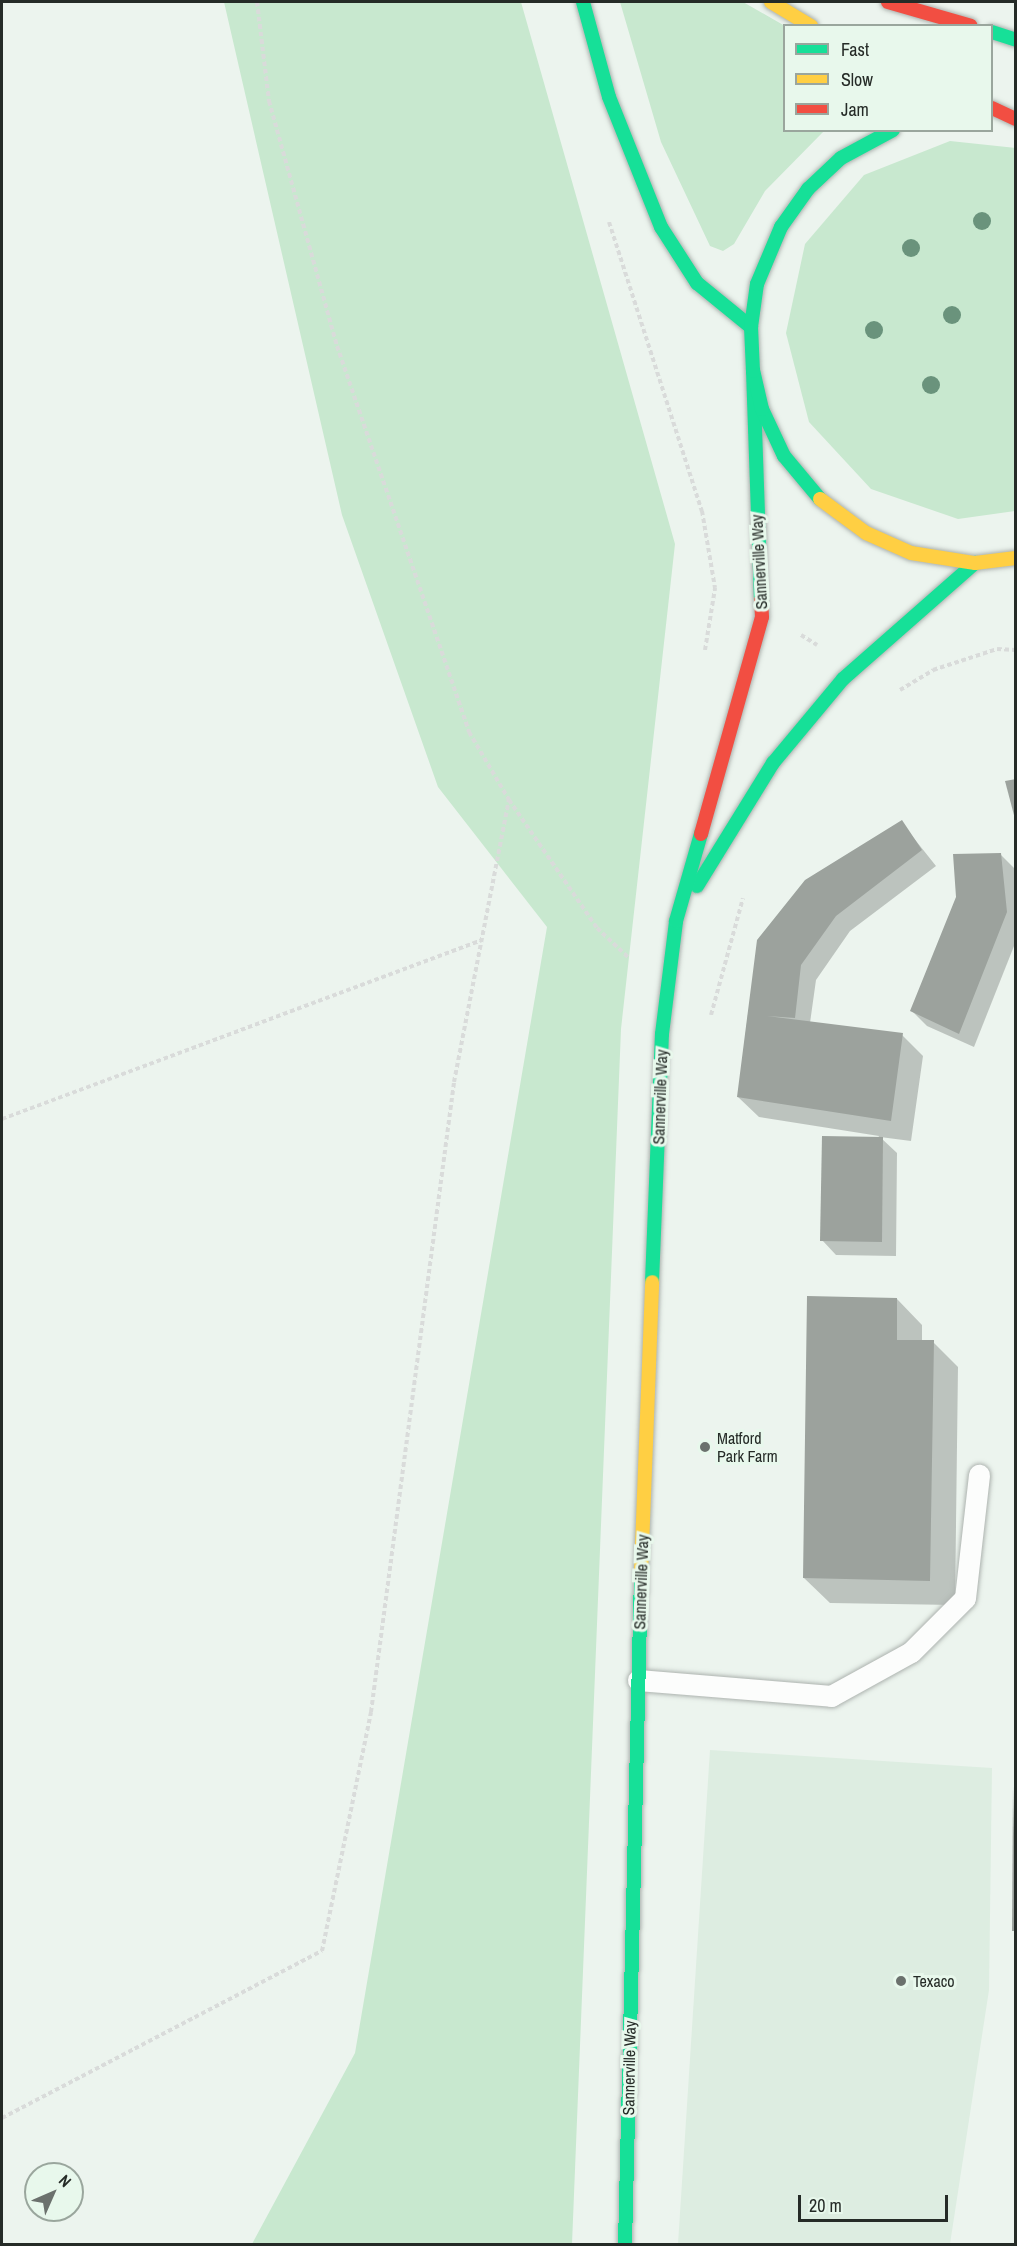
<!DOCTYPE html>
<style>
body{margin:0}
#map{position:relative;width:1017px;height:2246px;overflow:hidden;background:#ecf4ee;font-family:"Archivo Narrow",sans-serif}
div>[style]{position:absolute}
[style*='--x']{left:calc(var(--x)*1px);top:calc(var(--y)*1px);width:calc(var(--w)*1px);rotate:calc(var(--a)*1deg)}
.built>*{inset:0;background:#ddede1}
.green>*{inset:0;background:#c8e8cf}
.shadow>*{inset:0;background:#0003}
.building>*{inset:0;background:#9ca29d}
.path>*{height:4px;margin-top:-2px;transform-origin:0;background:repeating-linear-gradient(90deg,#d9dbda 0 4.5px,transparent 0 7.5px)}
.roads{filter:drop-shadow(0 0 2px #adb3af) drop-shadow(0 0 2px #adb3af)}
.lane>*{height:21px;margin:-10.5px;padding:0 10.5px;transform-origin:10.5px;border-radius:10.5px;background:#fcfdfc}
.fast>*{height:14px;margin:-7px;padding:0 7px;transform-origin:7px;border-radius:7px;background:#16e098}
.slow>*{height:14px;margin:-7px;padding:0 7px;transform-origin:7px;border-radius:7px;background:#ffcf43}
.jam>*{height:14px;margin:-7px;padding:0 7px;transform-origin:7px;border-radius:7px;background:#f24e42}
.trees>*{width:18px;height:18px;margin:-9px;border-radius:50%;background:#6a937c}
.dots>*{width:16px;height:16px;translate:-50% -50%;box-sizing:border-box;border:3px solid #e8f8ec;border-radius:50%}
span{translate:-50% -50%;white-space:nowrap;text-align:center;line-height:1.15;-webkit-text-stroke:6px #e8f8ec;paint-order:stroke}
.street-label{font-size:16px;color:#252b27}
.poi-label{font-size:16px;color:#252b27}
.left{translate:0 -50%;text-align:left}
.frame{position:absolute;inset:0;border:3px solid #252b27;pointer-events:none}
.legend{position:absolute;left:783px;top:24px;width:210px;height:108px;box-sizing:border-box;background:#e8f8ec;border:2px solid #9aa69d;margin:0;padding:8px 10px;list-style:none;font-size:18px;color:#252b27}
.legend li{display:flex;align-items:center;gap:12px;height:30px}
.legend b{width:30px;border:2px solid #9aa69d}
.north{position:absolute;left:24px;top:2162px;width:60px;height:60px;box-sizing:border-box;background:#e8f8ec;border:2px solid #9aa69d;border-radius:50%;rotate:45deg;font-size:16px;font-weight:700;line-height:24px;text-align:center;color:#252b27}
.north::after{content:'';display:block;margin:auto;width:21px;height:27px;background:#6b716d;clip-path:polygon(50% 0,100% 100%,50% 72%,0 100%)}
.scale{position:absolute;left:798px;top:2195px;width:150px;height:27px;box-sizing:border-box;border:3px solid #252b27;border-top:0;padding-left:8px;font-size:18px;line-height:21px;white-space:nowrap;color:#252b27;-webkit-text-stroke:4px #e8f8ec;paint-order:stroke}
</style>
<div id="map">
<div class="built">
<div style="clip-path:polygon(710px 1750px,992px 1768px,989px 1990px,950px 2244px,678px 2244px)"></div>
</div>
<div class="green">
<div style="clip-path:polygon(224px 2px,521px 2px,675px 544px,621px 1029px,572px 2244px,252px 2244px,355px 2053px,547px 927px,438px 787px,342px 515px)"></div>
<div style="clip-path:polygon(620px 2px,743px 2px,785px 26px,784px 130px,824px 131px,765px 191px,734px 244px,723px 251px,710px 246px,661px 142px)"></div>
<div style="clip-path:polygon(950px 141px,1016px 148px,1015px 511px,958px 519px,871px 489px,809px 422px,786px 333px,805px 244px,864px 175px)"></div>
</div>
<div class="shadow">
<div style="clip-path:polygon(901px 822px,936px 866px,850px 931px,816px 980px,810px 1023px,902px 1035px,923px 1056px,911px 1141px,880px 1137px,897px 1153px,896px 1256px,836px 1255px,822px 1240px,879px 1136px,759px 1117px,738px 1097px,748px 1014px)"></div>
<div style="clip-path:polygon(1001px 855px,1016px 870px,1016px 941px,974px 1047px,927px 1026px,912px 1011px,958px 897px)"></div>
<div style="clip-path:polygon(897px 1299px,922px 1325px,922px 1341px,933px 1342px,958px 1367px,955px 1605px,830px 1603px,804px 1578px)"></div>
<div style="clip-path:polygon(1015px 1764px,1016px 1764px,1016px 1932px,1014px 1930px)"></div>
</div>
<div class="building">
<div style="clip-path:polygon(1016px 779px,1016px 818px,1015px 819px,1005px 781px)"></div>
<div style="clip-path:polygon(902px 820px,922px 850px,836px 916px,801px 965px,795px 1018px,767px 1016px,903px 1033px,891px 1121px,737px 1097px,757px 940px,805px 880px)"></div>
<div style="clip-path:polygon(1001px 853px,1007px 912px,959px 1034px,910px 1011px,956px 897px,953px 854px)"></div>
<div style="clip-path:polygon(822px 1136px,883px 1137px,882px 1242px,820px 1241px)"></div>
<div style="clip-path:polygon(807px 1296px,897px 1298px,897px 1340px,934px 1340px,930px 1581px,803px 1578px)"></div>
<div style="clip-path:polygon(1013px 1786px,1016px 1931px,1012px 1931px)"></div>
</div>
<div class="path">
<div style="--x:257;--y:2;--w:100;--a:83.1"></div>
<div style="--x:269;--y:101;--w:254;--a:74.5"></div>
<div style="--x:337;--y:346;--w:408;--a:71.1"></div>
<div style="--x:469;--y:732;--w:79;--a:59.5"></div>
<div style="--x:509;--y:800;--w:155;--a:55.5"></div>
<div style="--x:597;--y:928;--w:44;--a:43.2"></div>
<div style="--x:609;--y:222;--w:304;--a:72.2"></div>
<div style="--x:702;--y:511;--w:78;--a:80.4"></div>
<div style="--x:801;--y:635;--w:19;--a:32"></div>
<div style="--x:705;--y:650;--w:63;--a:-80.8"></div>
<div style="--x:900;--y:690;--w:39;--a:-31"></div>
<div style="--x:933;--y:670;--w:67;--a:-18.2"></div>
<div style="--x:997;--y:649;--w:19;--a:3"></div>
<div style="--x:711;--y:1015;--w:121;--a:-74.7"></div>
<div style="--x:2;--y:1119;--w:512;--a:-20.45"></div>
<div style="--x:2;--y:2118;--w:361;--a:-27.6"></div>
<div style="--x:322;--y:1951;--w:244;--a:-78.4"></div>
<div style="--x:371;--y:1712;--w:635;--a:-82.49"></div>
<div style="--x:454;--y:1082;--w:287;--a:-79"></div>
</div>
<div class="roads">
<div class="lane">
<div style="--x:638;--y:1680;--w:194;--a:4.7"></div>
<div style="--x:831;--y:1696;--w:91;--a:-28.8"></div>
<div style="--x:911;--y:1652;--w:76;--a:-45"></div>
<div style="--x:965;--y:1598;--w:124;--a:-83.5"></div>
</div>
<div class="fast">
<div style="--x:583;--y:2;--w:98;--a:74.7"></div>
<div style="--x:609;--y:97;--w:140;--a:68.2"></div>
<div style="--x:661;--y:227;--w:67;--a:57.3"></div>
<div style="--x:697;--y:283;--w:70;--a:39.2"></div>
<div style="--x:992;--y:32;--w:25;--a:18"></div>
<div style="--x:753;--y:371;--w:229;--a:88"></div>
<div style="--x:820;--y:499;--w:56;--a:-129.9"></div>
<div style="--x:784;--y:456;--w:52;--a:-115.1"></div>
<div style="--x:762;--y:409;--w:39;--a:-103"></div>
<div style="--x:753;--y:371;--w:44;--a:-92.6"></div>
<div style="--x:751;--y:327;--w:43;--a:-82.1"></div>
<div style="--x:757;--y:284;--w:62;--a:-67.2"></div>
<div style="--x:781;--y:227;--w:47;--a:-54.6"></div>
<div style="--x:808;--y:189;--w:45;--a:-43.2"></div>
<div style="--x:841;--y:158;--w:59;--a:-28.3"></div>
<div style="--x:697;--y:886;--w:145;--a:-58.3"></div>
<div style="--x:773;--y:763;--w:109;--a:-50.2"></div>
<div style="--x:843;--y:679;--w:176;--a:-41.3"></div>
<div style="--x:652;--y:1282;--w:248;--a:-87.7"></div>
<div style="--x:662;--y:1034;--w:114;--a:-82.9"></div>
<div style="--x:676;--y:921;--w:91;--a:-74"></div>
<div style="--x:625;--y:2244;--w:671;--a:-88.63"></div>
</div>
<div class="slow">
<div style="--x:771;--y:2;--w:47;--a:31"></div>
<div style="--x:820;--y:499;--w:57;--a:36.5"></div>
<div style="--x:866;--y:533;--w:49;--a:24"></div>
<div style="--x:911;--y:553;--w:65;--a:8.9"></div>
<div style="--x:975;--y:563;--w:41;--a:-7"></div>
<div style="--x:641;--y:1573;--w:291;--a:-87.8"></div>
</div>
<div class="jam">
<div style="--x:888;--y:2;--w:86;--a:16.1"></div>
<div style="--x:992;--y:108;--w:26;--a:25"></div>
<div style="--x:701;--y:834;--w:225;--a:-74.3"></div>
<div style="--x:762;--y:617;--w:17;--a:-93"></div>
</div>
</div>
<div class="trees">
<div style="left:982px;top:221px"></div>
<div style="left:911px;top:248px"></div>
<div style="left:952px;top:315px"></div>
<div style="left:874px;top:330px"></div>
<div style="left:931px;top:385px"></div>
</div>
<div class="dots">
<div style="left:705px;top:1447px;background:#6b716d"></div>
<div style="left:901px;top:1981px;background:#6b716d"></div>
</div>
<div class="street-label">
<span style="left:759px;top:562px;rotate:-93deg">Sannerville Way</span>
<span style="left:660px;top:1097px;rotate:-88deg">Sannerville Way</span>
<span style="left:641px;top:1582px;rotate:-88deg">Sannerville Way</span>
<span style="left:629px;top:2068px;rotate:-89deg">Sannerville Way</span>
</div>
<div class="poi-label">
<span class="left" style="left:717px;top:1447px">Matford<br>Park Farm</span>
<span class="left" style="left:913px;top:1981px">Texaco</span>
</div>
<div class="frame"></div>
<ul class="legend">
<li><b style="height:8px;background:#16e098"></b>Fast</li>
<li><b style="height:8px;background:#ffcf43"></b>Slow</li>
<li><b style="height:8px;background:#f24e42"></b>Jam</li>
</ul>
<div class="north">N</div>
<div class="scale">20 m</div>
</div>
